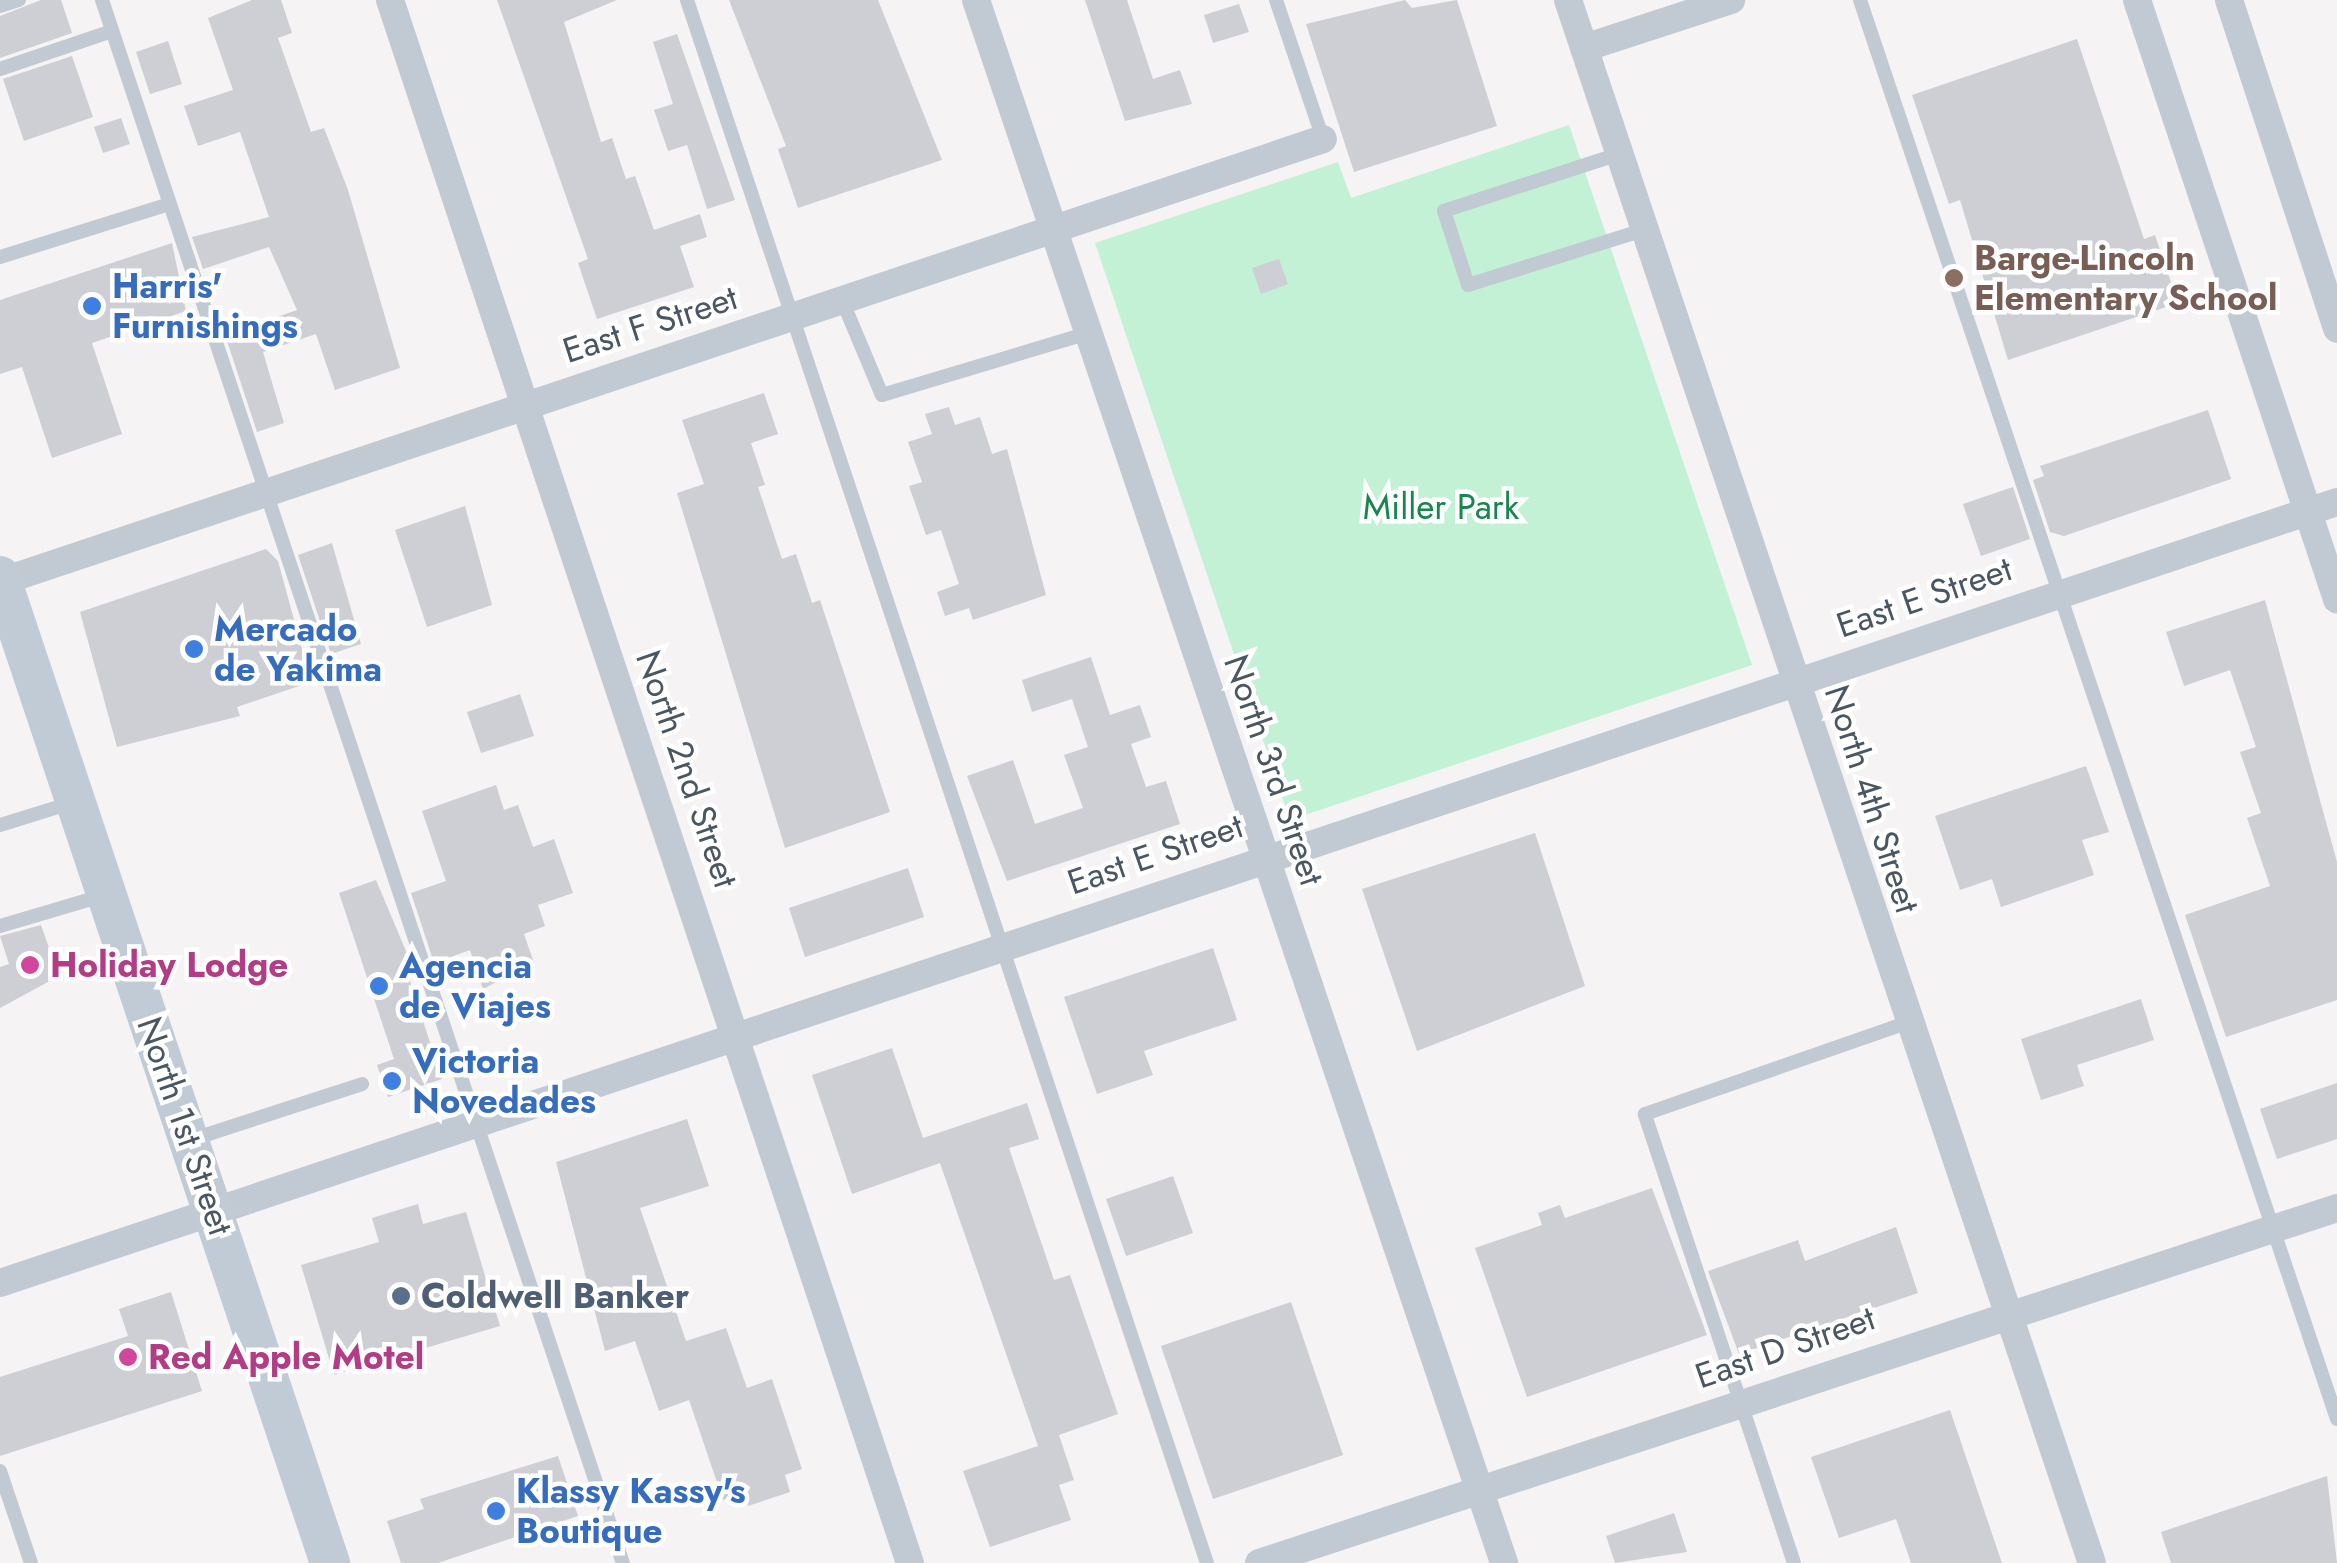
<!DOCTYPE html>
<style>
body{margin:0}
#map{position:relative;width:2337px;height:1563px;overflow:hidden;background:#f5f3f3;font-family:Jost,sans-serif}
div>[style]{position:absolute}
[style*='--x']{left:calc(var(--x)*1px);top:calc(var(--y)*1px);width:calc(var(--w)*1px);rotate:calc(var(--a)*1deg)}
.green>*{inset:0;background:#c3f1d5}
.building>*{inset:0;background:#cdcfd5}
.lane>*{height:14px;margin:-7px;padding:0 7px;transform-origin:7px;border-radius:7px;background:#c1cad2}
.street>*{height:28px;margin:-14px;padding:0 14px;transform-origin:14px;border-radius:14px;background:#c1cad2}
.secondary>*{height:40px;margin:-20px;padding:0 20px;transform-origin:20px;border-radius:20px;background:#c1cbd6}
.dots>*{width:28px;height:28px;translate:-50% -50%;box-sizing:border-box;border:5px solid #fff;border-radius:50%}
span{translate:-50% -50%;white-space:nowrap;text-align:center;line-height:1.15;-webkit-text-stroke:9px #fff;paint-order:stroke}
.education-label{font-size:35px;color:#785e54;font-weight:700}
.left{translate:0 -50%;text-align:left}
.shop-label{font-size:35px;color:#366cbe;font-weight:700}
.street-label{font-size:35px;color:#4a5661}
.park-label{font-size:35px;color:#17864f}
.hotel-label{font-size:35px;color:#b23c85;font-weight:700}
.service-label{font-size:35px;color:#4e5e75;font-weight:700}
</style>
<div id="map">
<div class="green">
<div style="clip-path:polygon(1569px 125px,1752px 665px,1290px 820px,1095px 243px,1338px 162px,1351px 198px)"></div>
</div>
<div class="building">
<div style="clip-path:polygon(41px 0,61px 0,72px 33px,0 58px,0 16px)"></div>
<div style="clip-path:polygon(252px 0,281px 0,292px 33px,278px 38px,311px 132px,324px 128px,348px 190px,400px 368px,335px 390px,316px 334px,263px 352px,284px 423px,257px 432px,225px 335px,297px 310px,269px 247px,203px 269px,192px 237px,269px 217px,240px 132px,198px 146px,184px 106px,233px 90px,208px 18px)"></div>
<div style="clip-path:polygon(497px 0,617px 0,564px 22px,601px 142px,612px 138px,626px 179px,635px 176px,654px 230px,700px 214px,707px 237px,680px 246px,694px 287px,597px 319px,578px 263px,588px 259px)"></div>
<div style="clip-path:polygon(729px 0,878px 0,942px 160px,798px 208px,778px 149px,786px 146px)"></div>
<div style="clip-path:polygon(1085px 0,1127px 0,1153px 79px,1180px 70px,1192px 104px,1125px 121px)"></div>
<div style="clip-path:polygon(1405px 0,1412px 8px,1457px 0,1497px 126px,1354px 172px,1306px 24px)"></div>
<div style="clip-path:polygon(1239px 4px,1249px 32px,1213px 43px,1204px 15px)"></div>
<div style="clip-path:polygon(677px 34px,735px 200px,707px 209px,687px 145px,668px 151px,654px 110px,673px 104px,653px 42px)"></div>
<div style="clip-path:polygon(2077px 39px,2144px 239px,2155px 235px,2178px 303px,2008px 360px,1960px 200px,1949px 204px,1912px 95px)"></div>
<div style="clip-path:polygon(168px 41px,182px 84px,150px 94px,136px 52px)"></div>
<div style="clip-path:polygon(72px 56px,93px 117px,24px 141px,3px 79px)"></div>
<div style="clip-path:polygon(121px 118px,130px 144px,103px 153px,94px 127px)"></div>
<div style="clip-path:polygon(172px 243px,186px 311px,92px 343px,122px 434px,52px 458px,22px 367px,0 374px,0 300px)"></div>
<div style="clip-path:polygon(1279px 259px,1288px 284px,1261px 294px,1252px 268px)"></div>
<div style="clip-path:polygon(764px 393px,778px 434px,751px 443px,765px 485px,758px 487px,782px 559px,796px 554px,812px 603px,820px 600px,890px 812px,785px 848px,677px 493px,704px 484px,682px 420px)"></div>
<div style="clip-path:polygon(949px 407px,955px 425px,980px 417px,992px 454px,1007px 449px,1046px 595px,973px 620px,969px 608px,945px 616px,937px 592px,959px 584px,941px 530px,926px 535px,909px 486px,922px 482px,908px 442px,932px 434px,925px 414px)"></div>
<div style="clip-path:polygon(2208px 410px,2231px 479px,2064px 536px,2050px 532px,2033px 480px,2044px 476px,2040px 466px)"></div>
<div style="clip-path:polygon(2013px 487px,2030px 539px,1981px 556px,1963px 504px)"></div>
<div style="clip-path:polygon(465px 506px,492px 605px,427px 627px,395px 530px)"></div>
<div style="clip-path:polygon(332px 543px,361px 644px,331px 654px,298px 555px)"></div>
<div style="clip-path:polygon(266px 549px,278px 561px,311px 682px,237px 707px,240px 716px,117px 747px,80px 612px)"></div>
<div style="clip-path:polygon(2265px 600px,2337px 862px,2337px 1000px,2226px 1037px,2185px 915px,2270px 886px,2247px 818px,2261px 813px,2240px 752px,2256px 747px,2230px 670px,2184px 686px,2166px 632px)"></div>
<div style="clip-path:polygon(1091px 657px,1110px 715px,1140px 705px,1151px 737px,1131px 744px,1146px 787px,1166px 781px,1180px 824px,1007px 881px,967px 776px,1013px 760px,1035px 824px,1083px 808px,1064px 755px,1088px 747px,1072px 699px,1032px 712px,1022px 680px)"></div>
<div style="clip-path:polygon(520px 694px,534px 736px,481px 753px,467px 712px)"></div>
<div style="clip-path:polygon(2086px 766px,2109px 832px,2082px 840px,2094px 875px,2001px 907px,1992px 879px,1960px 890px,1935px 816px)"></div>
<div style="clip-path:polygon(496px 785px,504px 810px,518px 805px,533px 847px,554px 839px,573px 893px,538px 905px,545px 926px,524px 934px,534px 963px,483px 989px,470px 950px,434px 963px,411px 893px,446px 881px,422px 811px)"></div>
<div style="clip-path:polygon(1535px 833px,1585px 986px,1417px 1051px,1362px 889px)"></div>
<div style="clip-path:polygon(908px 868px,924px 917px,805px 957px,789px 908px)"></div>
<div style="clip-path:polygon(376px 880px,414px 970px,407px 972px,442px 1079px,388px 1097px,377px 1065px,394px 1059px,339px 893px)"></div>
<div style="clip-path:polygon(41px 925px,59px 976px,0 1008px,0 967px,9px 964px,0 936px)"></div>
<div style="clip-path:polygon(1213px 948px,1237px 1020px,1144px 1051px,1153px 1075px,1097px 1094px,1064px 997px)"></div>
<div style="clip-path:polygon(2141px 999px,2154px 1040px,2077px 1065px,2084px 1086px,2041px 1100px,2021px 1039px)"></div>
<div style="clip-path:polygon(892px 1048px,923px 1138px,1027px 1103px,1039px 1139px,1009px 1148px,1054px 1280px,1070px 1275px,1118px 1414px,1059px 1435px,1074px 1480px,1059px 1485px,1071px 1520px,990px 1547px,963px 1471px,1038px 1446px,940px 1163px,852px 1194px,812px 1075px)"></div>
<div style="clip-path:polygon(2337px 1083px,2337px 1139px,2277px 1159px,2260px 1109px)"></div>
<div style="clip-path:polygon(687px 1119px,709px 1186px,640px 1208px,686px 1341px,726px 1328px,747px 1388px,772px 1379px,802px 1469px,785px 1475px,790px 1492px,748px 1506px,744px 1494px,723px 1500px,689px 1400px,659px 1411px,635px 1341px,605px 1351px,556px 1162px)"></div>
<div style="clip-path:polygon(1173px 1176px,1193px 1233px,1126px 1256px,1106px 1199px)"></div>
<div style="clip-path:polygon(1652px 1188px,1707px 1335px,1527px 1397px,1475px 1248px,1542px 1225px,1538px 1213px,1560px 1205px,1565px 1218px)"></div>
<div style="clip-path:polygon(418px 1204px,423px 1224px,466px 1212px,500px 1326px,334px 1375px,301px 1265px,379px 1242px,372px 1218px)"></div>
<div style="clip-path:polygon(1896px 1227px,1918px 1293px,1739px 1354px,1708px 1271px,1798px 1240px,1805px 1261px)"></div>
<div style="clip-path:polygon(171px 1292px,202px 1391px,0 1456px,0 1377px,128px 1336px,119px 1309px)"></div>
<div style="clip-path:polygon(1291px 1302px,1343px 1455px,1213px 1499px,1161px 1346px)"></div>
<div style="clip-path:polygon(1950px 1410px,2002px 1563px,1911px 1563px,1896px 1519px,1839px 1538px,1811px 1457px)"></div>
<div style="clip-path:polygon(558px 1456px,578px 1516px,438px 1563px,401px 1563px,387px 1521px,424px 1509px,420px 1499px)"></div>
<div style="clip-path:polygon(2327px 1476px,2337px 1563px,2171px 1563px,2161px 1532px)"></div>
<div style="clip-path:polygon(1674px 1513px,1687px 1552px,1615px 1563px,1606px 1536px)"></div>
</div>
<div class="lane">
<div style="--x:102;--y:0;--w:1648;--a:71.57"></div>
<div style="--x:687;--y:0;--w:1647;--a:71.6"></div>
<div style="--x:1276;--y:0;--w:147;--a:71.3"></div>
<div style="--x:1860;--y:0;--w:1497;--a:71.42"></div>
<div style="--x:0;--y:6;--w:20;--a:-18"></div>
<div style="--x:0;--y:69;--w:118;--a:-18.7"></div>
<div style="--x:1619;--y:154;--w:184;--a:162"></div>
<div style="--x:1444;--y:211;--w:78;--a:72"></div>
<div style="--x:1468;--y:285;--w:184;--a:-17.4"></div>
<div style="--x:0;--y:257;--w:177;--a:-17.4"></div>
<div style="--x:842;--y:300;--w:103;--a:67.2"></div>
<div style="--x:882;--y:395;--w:212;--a:-16.7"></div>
<div style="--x:0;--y:825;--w:74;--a:-17.2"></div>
<div style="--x:0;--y:926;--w:105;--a:-16.5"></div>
<div style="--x:190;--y:1140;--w:181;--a:-18"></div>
<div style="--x:0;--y:1471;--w:97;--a:71.4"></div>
<div style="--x:1794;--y:1563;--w:473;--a:-108.4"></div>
<div style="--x:1645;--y:1114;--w:277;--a:-19.2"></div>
</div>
<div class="street">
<div style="--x:390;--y:0;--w:1647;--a:71.6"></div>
<div style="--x:976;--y:0;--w:1650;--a:71.33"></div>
<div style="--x:1568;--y:0;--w:1648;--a:71.47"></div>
<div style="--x:2137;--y:0;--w:632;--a:71.54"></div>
<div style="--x:2229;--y:0;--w:346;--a:71.8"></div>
<div style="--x:1584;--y:48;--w:155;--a:-18.1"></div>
<div style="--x:0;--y:582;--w:1395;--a:-18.51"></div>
<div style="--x:0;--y:1283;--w:2464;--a:-18.48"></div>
<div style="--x:1259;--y:1563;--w:1135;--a:-18.23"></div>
</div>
<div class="secondary">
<div style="--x:0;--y:576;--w:1041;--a:71.51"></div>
</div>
<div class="dots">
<div style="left:1954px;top:278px;background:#8d6e63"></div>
<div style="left:92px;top:306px;background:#3f7fe0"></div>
<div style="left:194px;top:649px;background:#3f7fe0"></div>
<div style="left:30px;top:965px;background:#d1479c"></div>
<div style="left:379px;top:986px;background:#3f7fe0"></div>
<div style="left:392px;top:1081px;background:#3f7fe0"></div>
<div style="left:401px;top:1296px;background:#5c6f8a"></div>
<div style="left:128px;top:1357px;background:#d1479c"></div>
<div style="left:496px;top:1511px;background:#3f7fe0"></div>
</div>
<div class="education-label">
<span class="left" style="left:1974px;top:278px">Barge-Lincoln<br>Elementary School</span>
</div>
<div class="shop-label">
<span class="left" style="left:112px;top:306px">Harris'<br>Furnishings</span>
<span class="left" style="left:214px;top:649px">Mercado<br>de Yakima</span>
<span class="left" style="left:399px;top:986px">Agencia<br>de Viajes</span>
<span class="left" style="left:412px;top:1081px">Victoria<br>Novedades</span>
<span class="left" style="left:516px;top:1511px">Klassy Kassy's<br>Boutique</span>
</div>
<div class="street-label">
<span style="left:650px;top:324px;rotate:-18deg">East F Street</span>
<span style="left:1924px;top:597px;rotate:-19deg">East E Street</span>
<span style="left:687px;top:769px;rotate:71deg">North 2nd Street</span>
<span style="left:1274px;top:770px;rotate:71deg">North 3rd Street</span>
<span style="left:1872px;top:799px;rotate:72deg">North 4th Street</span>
<span style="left:1155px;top:854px;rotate:-19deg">East E Street</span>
<span style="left:185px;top:1126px;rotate:71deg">North 1st Street</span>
<span style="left:1785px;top:1347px;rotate:-19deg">East D Street</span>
</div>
<div class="park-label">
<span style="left:1441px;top:507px">Miller Park</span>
</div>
<div class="hotel-label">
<span class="left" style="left:50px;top:965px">Holiday Lodge</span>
<span class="left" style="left:148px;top:1357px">Red Apple Motel</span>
</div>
<div class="service-label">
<span class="left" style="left:421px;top:1296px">Coldwell Banker</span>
</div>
</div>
